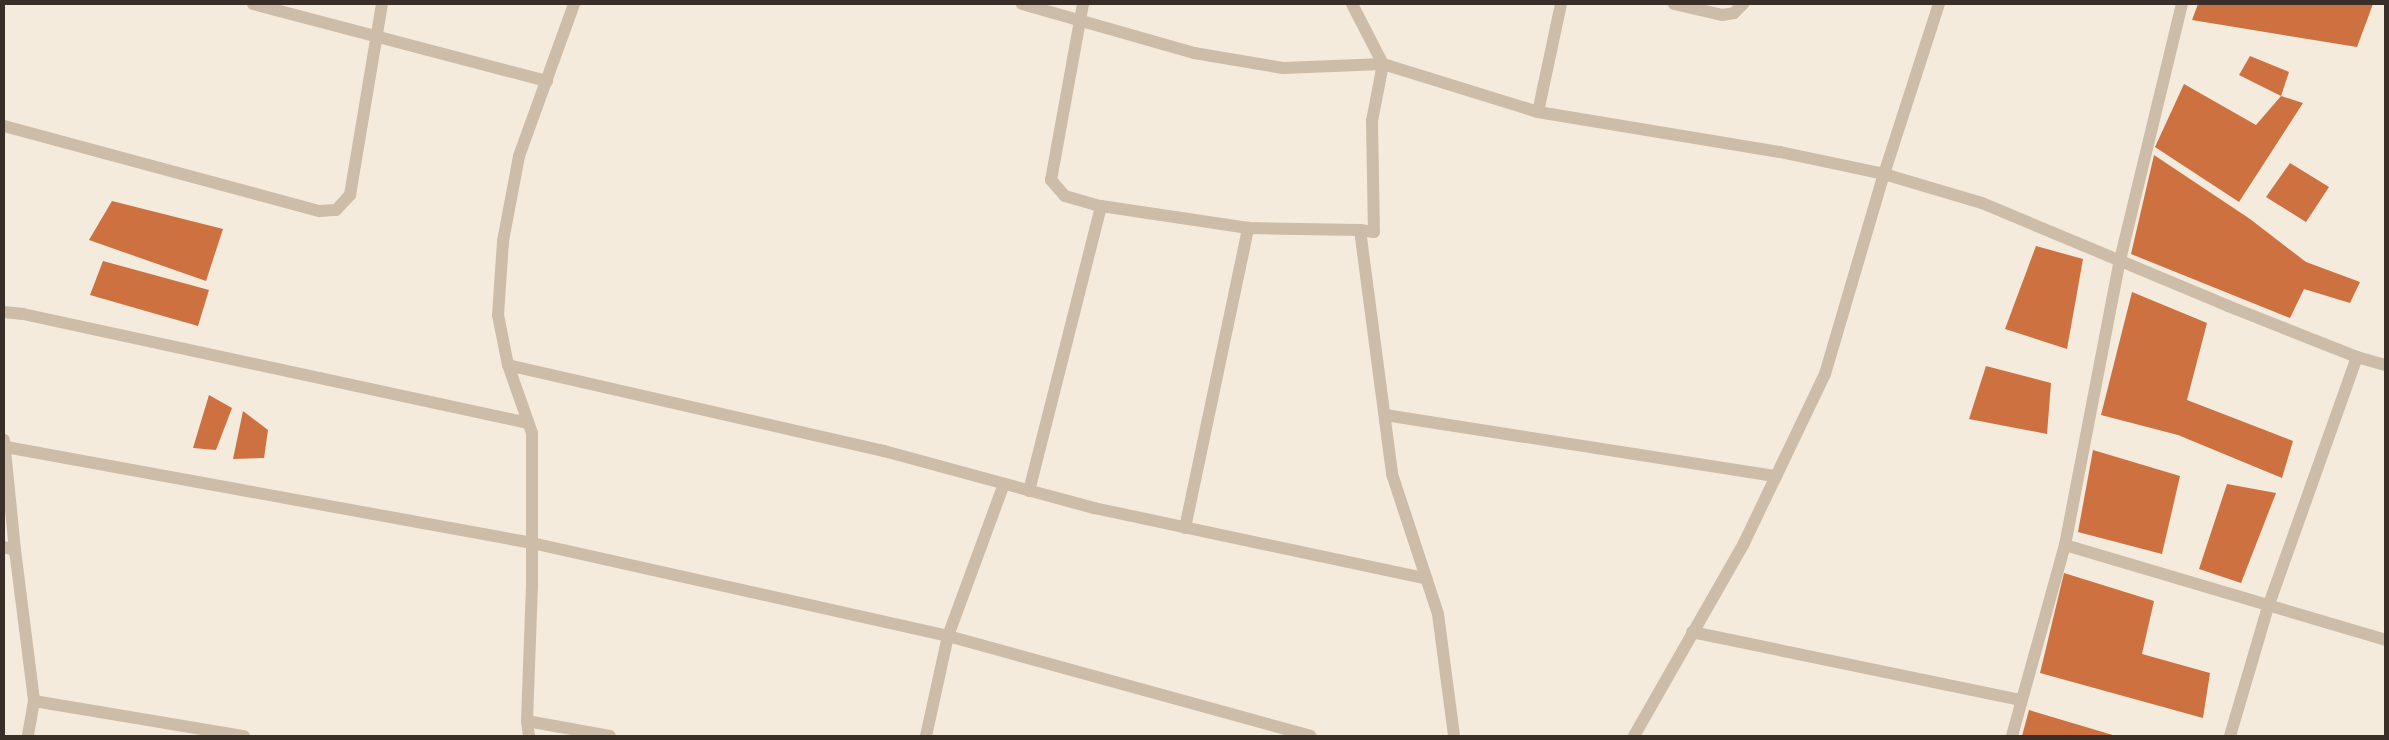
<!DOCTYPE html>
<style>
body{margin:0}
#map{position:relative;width:2389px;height:740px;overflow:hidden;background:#f4ebdd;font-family:Karla,sans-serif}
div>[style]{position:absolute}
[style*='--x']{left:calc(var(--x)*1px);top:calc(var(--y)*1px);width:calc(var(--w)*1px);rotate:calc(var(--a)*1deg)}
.building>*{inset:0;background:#cd7141}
.minor>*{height:12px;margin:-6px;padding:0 6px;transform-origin:6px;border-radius:6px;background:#cdbca7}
span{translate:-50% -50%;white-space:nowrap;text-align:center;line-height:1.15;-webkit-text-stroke:5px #fbf5ea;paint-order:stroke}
.frame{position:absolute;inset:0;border:5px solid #392f28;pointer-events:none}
</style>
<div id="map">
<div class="building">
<div style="clip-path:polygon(2198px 4px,2373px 4px,2357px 47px,2192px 20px)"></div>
<div style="clip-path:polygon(2250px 56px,2289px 72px,2281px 96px,2303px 103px,2239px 202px,2155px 147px,2184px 84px,2256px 125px,2281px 96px,2239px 75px)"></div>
<div style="clip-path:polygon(2154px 155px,2250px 219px,2306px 262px,2360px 282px,2350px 303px,2304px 289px,2290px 318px,2131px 254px)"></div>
<div style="clip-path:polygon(2290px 163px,2329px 187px,2306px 222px,2266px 197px)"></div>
<div style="clip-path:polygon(112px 201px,223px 229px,206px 281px,89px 240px)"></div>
<div style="clip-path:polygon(2036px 246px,2083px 259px,2067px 349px,2005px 329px)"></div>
<div style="clip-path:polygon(103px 261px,209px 290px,198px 326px,90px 295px)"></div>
<div style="clip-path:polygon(2132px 292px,2207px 323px,2187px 400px,2293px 441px,2282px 478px,2178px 435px,2101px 415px)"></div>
<div style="clip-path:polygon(1986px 366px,2051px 383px,2047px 434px,1969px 419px)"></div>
<div style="clip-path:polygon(209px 395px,232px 408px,216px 450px,193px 448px)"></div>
<div style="clip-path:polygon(243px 411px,268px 430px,264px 458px,233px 459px)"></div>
<div style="clip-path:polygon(2093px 450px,2180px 476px,2162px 554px,2078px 532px)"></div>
<div style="clip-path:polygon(2227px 484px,2276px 493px,2241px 583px,2199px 569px)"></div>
<div style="clip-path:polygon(2064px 573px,2154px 601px,2142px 654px,2210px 673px,2203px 718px,2040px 673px)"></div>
<div style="clip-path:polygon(2029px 710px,2116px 736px,2022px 736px)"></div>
</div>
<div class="minor">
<div style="--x:253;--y:4;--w:304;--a:14.7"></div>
<div style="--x:1022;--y:4;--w:179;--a:15.9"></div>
<div style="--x:1194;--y:53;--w:90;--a:9.6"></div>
<div style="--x:1283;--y:68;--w:100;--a:-2.3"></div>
<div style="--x:1383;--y:64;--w:162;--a:17.2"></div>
<div style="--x:1538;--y:112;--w:245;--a:9.4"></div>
<div style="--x:1780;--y:152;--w:106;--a:11.9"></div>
<div style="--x:1884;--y:174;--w:102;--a:16.5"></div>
<div style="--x:1982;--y:203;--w:267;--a:22.7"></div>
<div style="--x:2228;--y:306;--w:139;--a:21.6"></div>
<div style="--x:2357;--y:357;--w:29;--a:16"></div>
<div style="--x:1083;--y:4;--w:179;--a:100.3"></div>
<div style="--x:1051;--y:180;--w:21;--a:49"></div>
<div style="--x:1065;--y:196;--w:37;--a:16"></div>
<div style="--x:1101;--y:206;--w:149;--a:8.5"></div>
<div style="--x:1248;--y:228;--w:112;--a:1"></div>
<div style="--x:1352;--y:4;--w:68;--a:62.7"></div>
<div style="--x:1383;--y:64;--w:58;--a:100.9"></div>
<div style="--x:1372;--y:121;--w:111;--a:89"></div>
<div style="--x:1374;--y:232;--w:14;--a:-172"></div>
<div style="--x:1360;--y:230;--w:246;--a:82.5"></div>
<div style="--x:1392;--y:474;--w:147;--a:71.8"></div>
<div style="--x:1438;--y:614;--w:123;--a:82.5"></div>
<div style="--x:1674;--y:4;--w:49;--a:12.9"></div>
<div style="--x:1722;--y:15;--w:12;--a:-9"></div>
<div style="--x:1734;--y:13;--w:13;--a:-45"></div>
<div style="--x:1538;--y:112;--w:110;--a:-78"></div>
<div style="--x:4;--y:126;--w:327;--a:15.1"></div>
<div style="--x:320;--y:211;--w:16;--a:-4"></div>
<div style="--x:336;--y:210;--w:21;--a:-47"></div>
<div style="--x:350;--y:195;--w:194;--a:-80.5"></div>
<div style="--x:4;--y:312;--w:19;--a:6"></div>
<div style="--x:23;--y:314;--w:517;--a:12.18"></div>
<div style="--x:508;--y:365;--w:386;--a:12.9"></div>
<div style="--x:884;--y:451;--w:218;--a:15.2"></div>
<div style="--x:1094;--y:508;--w:340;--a:12"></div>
<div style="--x:1385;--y:415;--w:396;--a:8.9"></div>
<div style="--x:4;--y:440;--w:111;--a:84.3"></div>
<div style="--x:6;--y:447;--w:535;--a:10.34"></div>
<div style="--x:532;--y:543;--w:426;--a:12.6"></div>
<div style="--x:948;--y:636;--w:376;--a:15.4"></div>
<div style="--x:1029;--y:491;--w:294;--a:-75.8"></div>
<div style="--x:1185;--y:528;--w:307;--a:-78.1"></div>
<div style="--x:2065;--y:545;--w:334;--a:16.5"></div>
<div style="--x:4;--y:547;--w:11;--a:15"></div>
<div style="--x:15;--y:550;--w:152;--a:82.8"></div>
<div style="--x:34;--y:701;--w:36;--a:100"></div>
<div style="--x:1692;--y:632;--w:336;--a:11.7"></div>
<div style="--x:34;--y:701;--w:213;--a:9.5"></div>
<div style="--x:527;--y:721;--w:84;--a:10.2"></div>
<div style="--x:529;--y:736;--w:15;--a:-98"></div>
<div style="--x:527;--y:721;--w:135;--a:-87.9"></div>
<div style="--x:532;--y:586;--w:153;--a:-90"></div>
<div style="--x:532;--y:433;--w:72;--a:-109.4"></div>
<div style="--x:508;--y:365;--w:51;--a:-101.3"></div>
<div style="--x:498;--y:315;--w:74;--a:-86.1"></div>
<div style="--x:503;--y:241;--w:86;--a:-79.3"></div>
<div style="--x:519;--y:156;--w:162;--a:-70.1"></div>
<div style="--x:926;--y:736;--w:102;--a:-77.6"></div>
<div style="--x:948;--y:636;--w:162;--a:-69.8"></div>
<div style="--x:1634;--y:736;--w:222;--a:-60.3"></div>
<div style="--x:1744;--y:543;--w:187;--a:-64.4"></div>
<div style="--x:1825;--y:374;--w:209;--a:-73.6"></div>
<div style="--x:1884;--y:174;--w:179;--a:-72.1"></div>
<div style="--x:2012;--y:736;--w:198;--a:-74.5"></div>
<div style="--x:2065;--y:545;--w:290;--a:-79.1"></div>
<div style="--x:2120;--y:260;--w:263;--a:-76.4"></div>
<div style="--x:2230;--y:736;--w:134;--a:-73.6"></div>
<div style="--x:2268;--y:607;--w:265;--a:-70.4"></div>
</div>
<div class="frame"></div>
</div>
